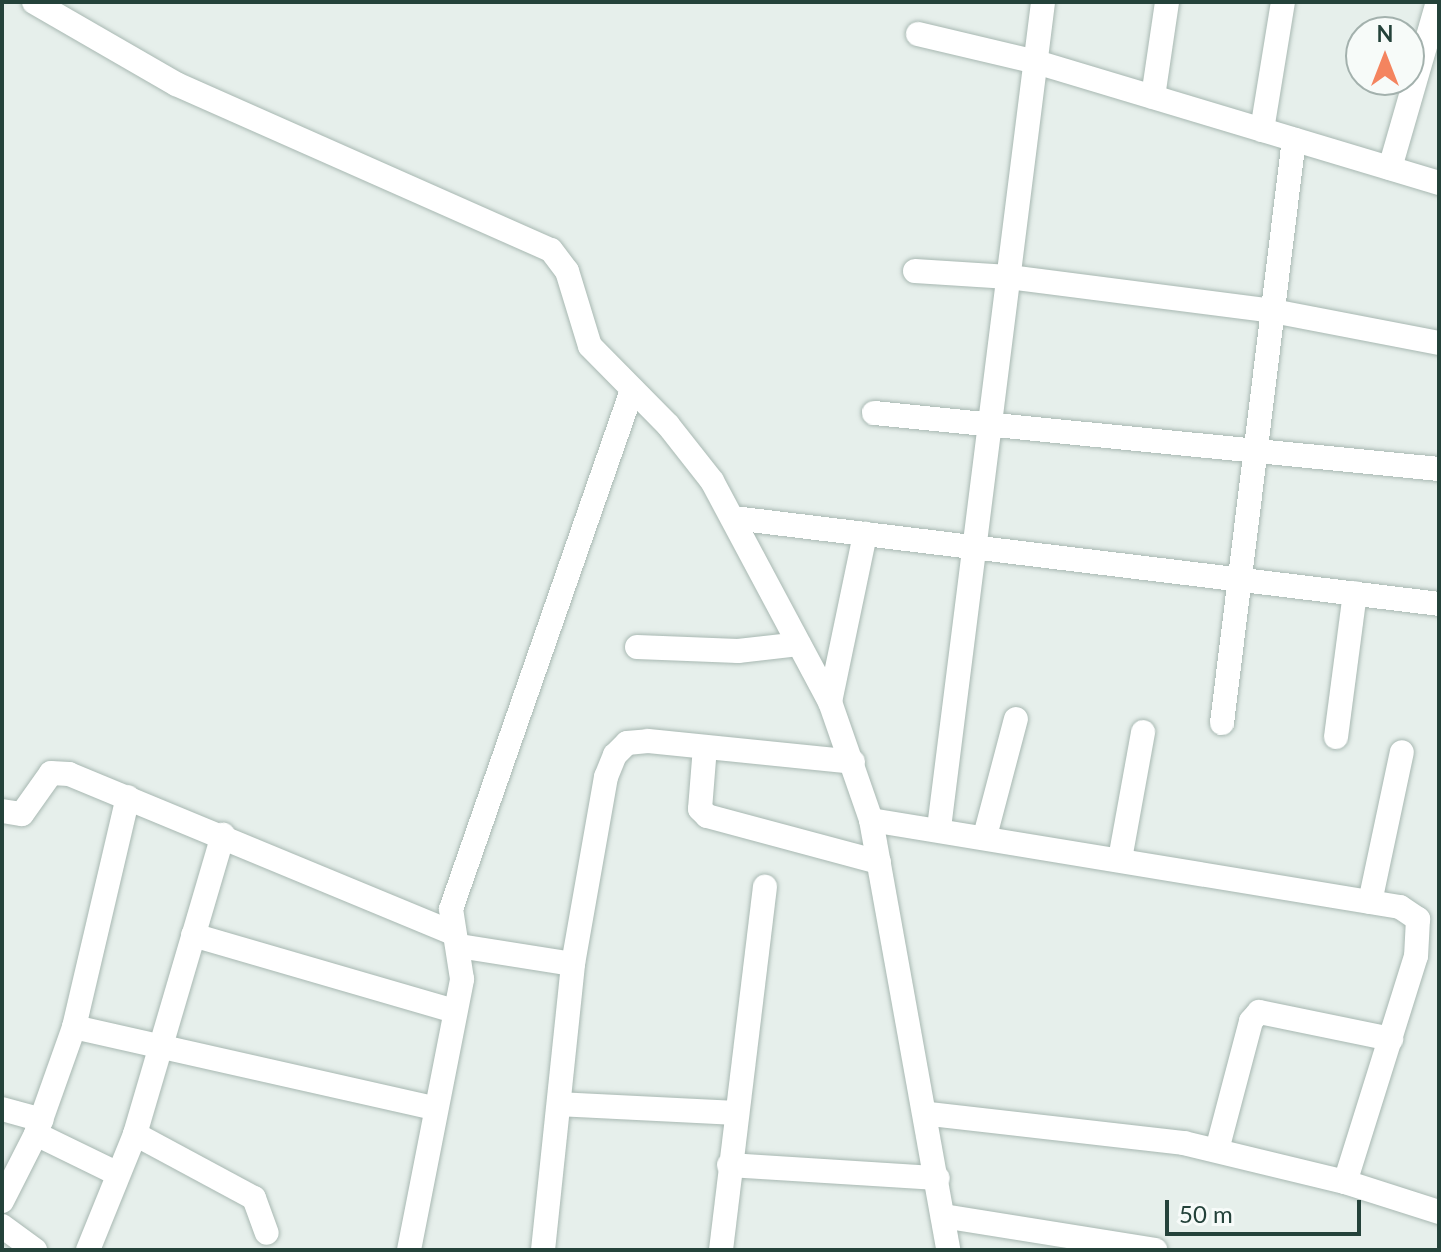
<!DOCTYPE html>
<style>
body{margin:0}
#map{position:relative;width:1441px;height:1252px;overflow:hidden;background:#e6efeb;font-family:Lato,sans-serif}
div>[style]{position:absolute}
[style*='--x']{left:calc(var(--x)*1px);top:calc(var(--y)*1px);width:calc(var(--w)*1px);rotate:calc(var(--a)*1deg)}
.roads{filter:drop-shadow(0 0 2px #a8b8b2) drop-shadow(0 0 2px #a8b8b2)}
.street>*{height:24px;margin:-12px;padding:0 12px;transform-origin:12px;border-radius:12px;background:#fff}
span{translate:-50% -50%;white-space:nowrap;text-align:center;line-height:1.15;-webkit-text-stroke:6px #f7fbf9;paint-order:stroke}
.frame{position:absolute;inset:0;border:4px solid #24423a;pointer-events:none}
.north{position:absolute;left:1345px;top:16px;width:80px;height:80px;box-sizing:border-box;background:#f7fbf9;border:2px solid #a3b1ad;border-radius:50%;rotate:0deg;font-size:22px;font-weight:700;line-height:32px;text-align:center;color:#24423a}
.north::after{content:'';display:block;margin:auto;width:28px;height:36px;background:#f4845f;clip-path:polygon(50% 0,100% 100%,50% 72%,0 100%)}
.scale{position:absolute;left:1165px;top:1200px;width:196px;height:36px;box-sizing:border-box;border:4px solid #24423a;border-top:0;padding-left:10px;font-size:24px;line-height:28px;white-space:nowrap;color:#24423a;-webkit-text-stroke:6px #f7fbf9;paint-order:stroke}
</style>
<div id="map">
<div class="roads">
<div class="street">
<div style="--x:34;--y:2;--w:164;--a:30"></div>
<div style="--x:176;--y:84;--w:410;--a:23.9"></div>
<div style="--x:551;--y:250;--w:26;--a:53"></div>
<div style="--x:567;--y:271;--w:78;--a:73"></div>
<div style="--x:590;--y:346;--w:111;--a:45.4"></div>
<div style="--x:668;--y:425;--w:71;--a:51.8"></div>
<div style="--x:712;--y:481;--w:251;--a:61.9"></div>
<div style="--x:830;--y:702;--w:125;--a:70.8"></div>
<div style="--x:871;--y:820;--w:437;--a:79.8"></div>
<div style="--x:918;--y:34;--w:121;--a:13.3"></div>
<div style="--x:1036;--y:62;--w:421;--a:16.7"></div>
<div style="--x:1153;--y:97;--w:96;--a:-81.6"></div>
<div style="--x:1262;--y:130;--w:130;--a:-80.7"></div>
<div style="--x:1390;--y:168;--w:173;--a:-73.9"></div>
<div style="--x:915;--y:271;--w:94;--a:3.7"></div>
<div style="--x:1009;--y:277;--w:266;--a:7.3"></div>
<div style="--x:1273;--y:311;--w:169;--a:10.9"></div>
<div style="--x:874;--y:413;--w:568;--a:5.66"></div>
<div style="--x:734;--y:518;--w:710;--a:6.95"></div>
<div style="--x:637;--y:647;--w:101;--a:2.3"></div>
<div style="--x:738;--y:651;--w:61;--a:-6.5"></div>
<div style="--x:830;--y:702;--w:172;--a:-78.2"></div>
<div style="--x:1222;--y:723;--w:588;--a:-82.97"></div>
<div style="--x:1336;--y:737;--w:145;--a:-82.5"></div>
<div style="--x:705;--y:747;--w:62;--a:94.6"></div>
<div style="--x:700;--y:809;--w:10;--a:45"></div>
<div style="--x:707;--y:816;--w:178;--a:15"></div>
<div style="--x:2;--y:811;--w:20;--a:9"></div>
<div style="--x:22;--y:814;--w:50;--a:-54.7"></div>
<div style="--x:51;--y:773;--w:18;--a:3"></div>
<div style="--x:69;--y:774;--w:412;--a:22.5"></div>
<div style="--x:871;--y:820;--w:536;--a:9.34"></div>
<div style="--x:1400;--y:907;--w:22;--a:34"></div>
<div style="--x:1418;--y:919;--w:37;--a:93"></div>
<div style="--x:1416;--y:956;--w:237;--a:107.4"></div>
<div style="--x:1345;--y:1182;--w:166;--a:-166.4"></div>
<div style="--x:1184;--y:1143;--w:258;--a:-173.5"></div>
<div style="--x:939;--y:828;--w:833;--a:-82.82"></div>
<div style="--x:985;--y:836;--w:121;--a:-75.2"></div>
<div style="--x:1120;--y:859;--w:129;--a:-79.7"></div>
<div style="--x:1370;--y:902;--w:153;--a:-78"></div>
<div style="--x:193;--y:935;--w:273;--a:16.2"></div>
<div style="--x:459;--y:946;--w:115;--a:9"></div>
<div style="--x:74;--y:1027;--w:368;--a:12.7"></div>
<div style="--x:559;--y:1104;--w:176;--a:2.9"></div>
<div style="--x:2;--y:1109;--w:41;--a:15.4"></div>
<div style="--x:36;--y:1134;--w:91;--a:26"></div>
<div style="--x:135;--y:1134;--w:135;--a:28.3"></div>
<div style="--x:254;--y:1198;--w:37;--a:70"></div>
<div style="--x:1217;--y:1150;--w:133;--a:-75.2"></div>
<div style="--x:1251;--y:1021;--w:12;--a:-48"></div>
<div style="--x:1259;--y:1012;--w:135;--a:11.6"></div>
<div style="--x:729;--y:1165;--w:209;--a:3.6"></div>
<div style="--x:1345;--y:1182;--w:99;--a:17.7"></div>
<div style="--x:2;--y:1201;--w:75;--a:-63.1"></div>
<div style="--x:36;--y:1134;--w:114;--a:-70.4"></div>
<div style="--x:74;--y:1027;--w:236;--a:-76.8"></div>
<div style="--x:943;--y:1216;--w:215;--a:9.1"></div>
<div style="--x:2;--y:1226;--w:41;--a:36"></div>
<div style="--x:88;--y:1250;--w:125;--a:-67.9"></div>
<div style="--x:135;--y:1134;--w:312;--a:-73.6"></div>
<div style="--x:409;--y:1250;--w:276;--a:-78.9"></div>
<div style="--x:462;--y:979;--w:71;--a:-98.9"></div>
<div style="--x:451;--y:909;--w:550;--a:-70.77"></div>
<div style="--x:543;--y:1250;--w:288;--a:-84"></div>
<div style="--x:573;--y:964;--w:190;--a:-80"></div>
<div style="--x:606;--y:777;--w:24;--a:-68"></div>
<div style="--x:615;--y:755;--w:17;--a:-45"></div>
<div style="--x:627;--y:743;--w:21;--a:-5"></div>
<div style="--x:648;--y:741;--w:206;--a:5.8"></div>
<div style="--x:721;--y:1250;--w:366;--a:-83.1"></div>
</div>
</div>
<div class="frame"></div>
<div class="north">N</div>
<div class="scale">50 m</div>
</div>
